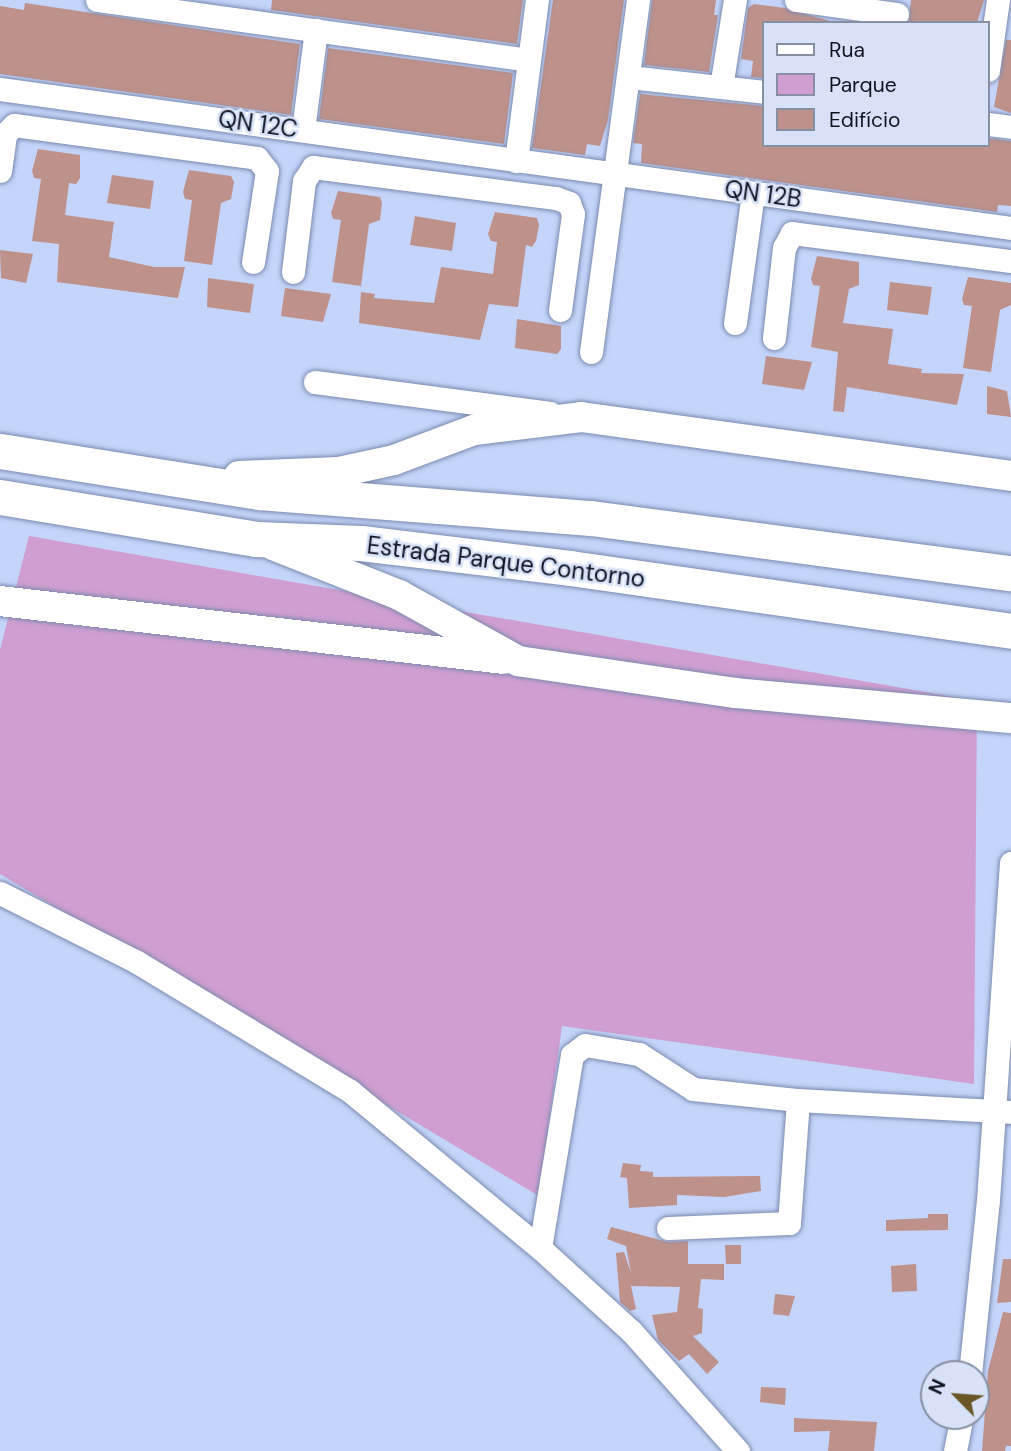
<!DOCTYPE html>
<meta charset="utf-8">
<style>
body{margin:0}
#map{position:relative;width:1011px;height:1451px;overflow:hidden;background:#c4d4fa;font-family:"DM Sans",sans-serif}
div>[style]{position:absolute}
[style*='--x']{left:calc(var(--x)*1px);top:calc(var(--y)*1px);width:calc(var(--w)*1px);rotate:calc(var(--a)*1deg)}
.green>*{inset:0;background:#d09ed0}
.building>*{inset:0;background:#be918b}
.roads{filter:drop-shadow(0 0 2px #7c8bae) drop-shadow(0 0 2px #7c8bae)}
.minor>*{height:23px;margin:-11.5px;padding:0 11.5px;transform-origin:11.5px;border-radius:11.5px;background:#fff}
.major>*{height:30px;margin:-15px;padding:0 15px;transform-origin:15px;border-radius:15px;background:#fff}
.highway>*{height:35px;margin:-17.5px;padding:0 17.5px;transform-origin:17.5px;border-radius:17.5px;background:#fff}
span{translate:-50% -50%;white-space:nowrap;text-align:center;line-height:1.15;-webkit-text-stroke:5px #d7e2f9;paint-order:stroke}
.street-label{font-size:24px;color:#0f1421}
.legend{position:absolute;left:762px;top:21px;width:228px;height:126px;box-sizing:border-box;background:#d7e2f9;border:2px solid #8790a3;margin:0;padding:9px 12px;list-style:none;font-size:21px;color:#0f1421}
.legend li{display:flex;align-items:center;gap:14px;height:35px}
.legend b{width:35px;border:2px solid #8790a3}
.north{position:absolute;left:920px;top:1360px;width:70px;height:70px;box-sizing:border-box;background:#d7e2f9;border:2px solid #8790a3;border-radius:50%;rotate:295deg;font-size:19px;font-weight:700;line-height:28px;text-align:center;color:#0f1421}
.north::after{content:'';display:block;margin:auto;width:24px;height:32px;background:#6b5726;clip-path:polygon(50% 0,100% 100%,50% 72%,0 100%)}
</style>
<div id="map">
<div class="green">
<div style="clip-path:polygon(29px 536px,977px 701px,974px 1084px,562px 1026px,539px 1196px,0 874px,0 650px)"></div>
</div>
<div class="building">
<div style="clip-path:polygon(272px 0,523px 0,517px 44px,271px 10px)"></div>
<div style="clip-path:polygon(553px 0,624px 0,608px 120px,600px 146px,587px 144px,585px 155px,532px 148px)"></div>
<div style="clip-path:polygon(652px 0,716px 0,714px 15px,718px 15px,709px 72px,644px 65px)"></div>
<div style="clip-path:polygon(911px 0,984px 0,977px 23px,908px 23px)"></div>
<div style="clip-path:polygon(25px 3px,300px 44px,291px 115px,0 74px,0 6px,24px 10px)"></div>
<div style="clip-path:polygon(754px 4px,785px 8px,837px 23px,764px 23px,764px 78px,751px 77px,753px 61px,741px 59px,748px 8px)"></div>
<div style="clip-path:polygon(1006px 40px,1011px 40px,1011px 113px,994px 107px)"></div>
<div style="clip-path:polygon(328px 48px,513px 73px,504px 144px,319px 119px)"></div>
<div style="clip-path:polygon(640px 94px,764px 106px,764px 145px,988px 145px,988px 138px,1011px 141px,1011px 206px,998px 205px,997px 212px,641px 163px,642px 144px,633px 143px)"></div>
<div style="clip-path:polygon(38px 149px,80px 155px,80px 178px,76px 184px,69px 183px,65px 215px,114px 222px,109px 257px,154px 267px,185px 267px,178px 298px,57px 282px,59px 244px,32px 241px,41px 179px,34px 178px,32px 171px)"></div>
<div style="clip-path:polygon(189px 170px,231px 176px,234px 182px,231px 199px,221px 203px,212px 265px,184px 261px,192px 200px,185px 199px,183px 192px)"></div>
<div style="clip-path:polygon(112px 175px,154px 181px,150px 209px,107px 203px)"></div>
<div style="clip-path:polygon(338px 191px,380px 197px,382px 203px,380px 220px,369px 224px,361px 286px,332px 282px,341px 220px,333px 219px,331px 213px)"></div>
<div style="clip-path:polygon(495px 212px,537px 218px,539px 225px,536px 241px,532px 247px,526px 245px,518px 307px,489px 304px,480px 340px,359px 323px,361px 292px,375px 294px,374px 298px,434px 303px,441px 267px,493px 274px,497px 242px,491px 241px,488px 234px)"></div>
<div style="clip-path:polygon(415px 216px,456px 223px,452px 251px,410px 245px)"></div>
<div style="clip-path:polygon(0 250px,33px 254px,26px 283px,1px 278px)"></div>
<div style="clip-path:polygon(817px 256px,859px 262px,859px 285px,849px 289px,843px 323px,893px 329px,888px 364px,922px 369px,921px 373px,964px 374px,957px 405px,847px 387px,844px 412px,833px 411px,838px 352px,811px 347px,820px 286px,813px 285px,811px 279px)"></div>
<div style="clip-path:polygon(968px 277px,1011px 283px,1011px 305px,1000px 310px,991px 372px,963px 368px,972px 306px,964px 305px,962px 299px)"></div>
<div style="clip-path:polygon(208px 278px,254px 284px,250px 313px,207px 307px)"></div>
<div style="clip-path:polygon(890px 282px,932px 287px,928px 315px,887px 310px)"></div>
<div style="clip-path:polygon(285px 288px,331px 294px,323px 322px,281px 316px)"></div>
<div style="clip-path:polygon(517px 319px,561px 326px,561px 349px,557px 354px,515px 348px)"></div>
<div style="clip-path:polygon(766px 356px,812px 362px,804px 390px,762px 384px)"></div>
<div style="clip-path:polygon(987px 386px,1007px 391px,1011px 417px,987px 414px)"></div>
<div style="clip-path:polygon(623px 1163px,641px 1165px,640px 1171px,653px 1172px,653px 1177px,760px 1176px,761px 1191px,724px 1197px,677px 1195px,677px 1205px,629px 1208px,627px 1178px,620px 1177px)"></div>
<div style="clip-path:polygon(928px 1214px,948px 1214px,948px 1230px,886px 1231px,886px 1220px,928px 1218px)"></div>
<div style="clip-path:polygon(611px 1227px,668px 1242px,688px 1241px,688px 1264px,724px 1264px,724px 1280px,701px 1279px,698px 1308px,703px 1309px,702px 1333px,693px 1336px,719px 1362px,707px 1374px,689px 1354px,679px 1361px,658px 1340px,652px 1315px,677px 1312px,680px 1287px,631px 1286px,636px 1309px,630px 1311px,620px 1302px,616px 1253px,624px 1252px,631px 1273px,626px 1246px,607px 1239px)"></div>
<div style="clip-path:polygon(725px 1245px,741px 1245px,741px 1264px,726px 1264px)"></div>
<div style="clip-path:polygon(1003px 1259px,1011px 1259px,1011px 1302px,997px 1303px)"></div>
<div style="clip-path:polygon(916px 1264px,917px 1291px,892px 1292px,891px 1266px)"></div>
<div style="clip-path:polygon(775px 1294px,795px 1296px,789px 1316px,773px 1314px)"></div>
<div style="clip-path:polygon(1003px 1312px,1011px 1313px,1011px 1446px,1006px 1446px,1005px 1451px,982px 1451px,988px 1371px)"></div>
<div style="clip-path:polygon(761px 1387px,786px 1388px,785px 1405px,760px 1402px)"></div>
<div style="clip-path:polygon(794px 1418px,877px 1422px,874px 1451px,828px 1451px,830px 1431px,794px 1432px)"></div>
</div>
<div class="roads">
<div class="minor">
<div style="--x:97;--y:0;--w:435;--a:7.9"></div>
<div style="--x:796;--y:0;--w:102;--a:7.9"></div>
<div style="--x:988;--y:70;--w:71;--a:-81.9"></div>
<div style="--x:629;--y:77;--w:136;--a:6.3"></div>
<div style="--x:721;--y:87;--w:88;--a:-80.9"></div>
<div style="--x:0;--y:89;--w:1021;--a:7.83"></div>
<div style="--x:988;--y:124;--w:23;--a:7"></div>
<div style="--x:303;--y:130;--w:101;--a:-82.6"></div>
<div style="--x:516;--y:161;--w:162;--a:-82.6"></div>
<div style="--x:0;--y:171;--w:37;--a:-82"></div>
<div style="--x:5;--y:134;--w:13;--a:-45"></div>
<div style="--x:14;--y:125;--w:245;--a:7.7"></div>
<div style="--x:257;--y:158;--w:16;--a:52"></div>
<div style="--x:267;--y:171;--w:92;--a:98.7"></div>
<div style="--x:293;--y:272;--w:92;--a:-83.1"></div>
<div style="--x:304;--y:181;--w:17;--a:-57"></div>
<div style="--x:313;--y:167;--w:245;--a:7.3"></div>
<div style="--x:556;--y:198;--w:14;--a:21"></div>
<div style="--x:569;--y:203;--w:12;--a:70"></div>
<div style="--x:573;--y:214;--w:97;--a:97.7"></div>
<div style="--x:735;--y:323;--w:131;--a:-82.1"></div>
<div style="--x:774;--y:338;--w:91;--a:-83.7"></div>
<div style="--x:784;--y:248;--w:17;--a:-62"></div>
<div style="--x:792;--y:233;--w:221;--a:7.3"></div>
<div style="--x:591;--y:352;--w:355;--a:-82.4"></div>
<div style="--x:315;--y:382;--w:237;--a:7.5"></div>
<div style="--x:0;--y:893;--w:153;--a:26.7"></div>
<div style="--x:137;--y:962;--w:249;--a:31.2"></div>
<div style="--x:350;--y:1091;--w:246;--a:39.6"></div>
<div style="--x:540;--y:1248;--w:123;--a:42.4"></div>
<div style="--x:631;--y:1331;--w:161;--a:48.3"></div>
<div style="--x:668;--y:1228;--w:121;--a:-2.4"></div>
<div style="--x:789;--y:1223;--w:123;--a:-85.8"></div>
<div style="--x:540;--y:1248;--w:196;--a:-80.6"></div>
<div style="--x:572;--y:1055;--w:16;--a:-38"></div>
<div style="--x:585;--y:1045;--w:55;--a:9.5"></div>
<div style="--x:639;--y:1054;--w:64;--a:32.9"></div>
<div style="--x:693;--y:1089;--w:106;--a:6"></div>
<div style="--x:798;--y:1100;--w:213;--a:3.2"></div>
<div style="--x:970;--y:1374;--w:175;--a:-84.1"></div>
<div style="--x:988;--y:1200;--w:338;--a:-86.1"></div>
<div style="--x:955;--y:1451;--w:36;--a:-79"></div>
</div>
<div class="major">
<div style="--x:239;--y:476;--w:100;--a:-2.3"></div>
<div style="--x:339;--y:472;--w:56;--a:-12.3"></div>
<div style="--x:394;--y:460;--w:85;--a:-20.6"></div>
<div style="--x:474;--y:430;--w:108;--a:-6.9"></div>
<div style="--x:581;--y:417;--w:434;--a:7.8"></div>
<div style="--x:273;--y:545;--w:136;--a:21.6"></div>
<div style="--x:399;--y:595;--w:136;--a:29"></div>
<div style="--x:518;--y:661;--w:219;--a:8.4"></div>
<div style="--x:735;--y:693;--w:277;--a:5.2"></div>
<div style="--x:0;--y:601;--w:507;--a:6.56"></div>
</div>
<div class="highway">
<div style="--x:0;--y:451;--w:262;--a:9"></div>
<div style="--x:259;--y:492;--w:333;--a:4.5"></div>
<div style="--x:591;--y:518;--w:424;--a:7.5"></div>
<div style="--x:0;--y:497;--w:259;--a:9.3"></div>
<div style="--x:256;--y:539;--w:105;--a:2.2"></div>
<div style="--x:361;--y:543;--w:210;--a:6.8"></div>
<div style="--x:570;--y:568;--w:445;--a:8.1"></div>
</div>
</div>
<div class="street-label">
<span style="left:258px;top:124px;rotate:8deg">QN 12C</span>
<span style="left:763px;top:194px;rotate:8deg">QN 12B</span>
<span style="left:506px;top:562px;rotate:7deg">Estrada Parque Contorno</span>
</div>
<ul class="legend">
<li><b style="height:9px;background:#fff"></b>Rua</li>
<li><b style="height:19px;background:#d09ed0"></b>Parque</li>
<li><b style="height:19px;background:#be918b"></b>Edifício</li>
</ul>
<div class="north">N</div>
</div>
